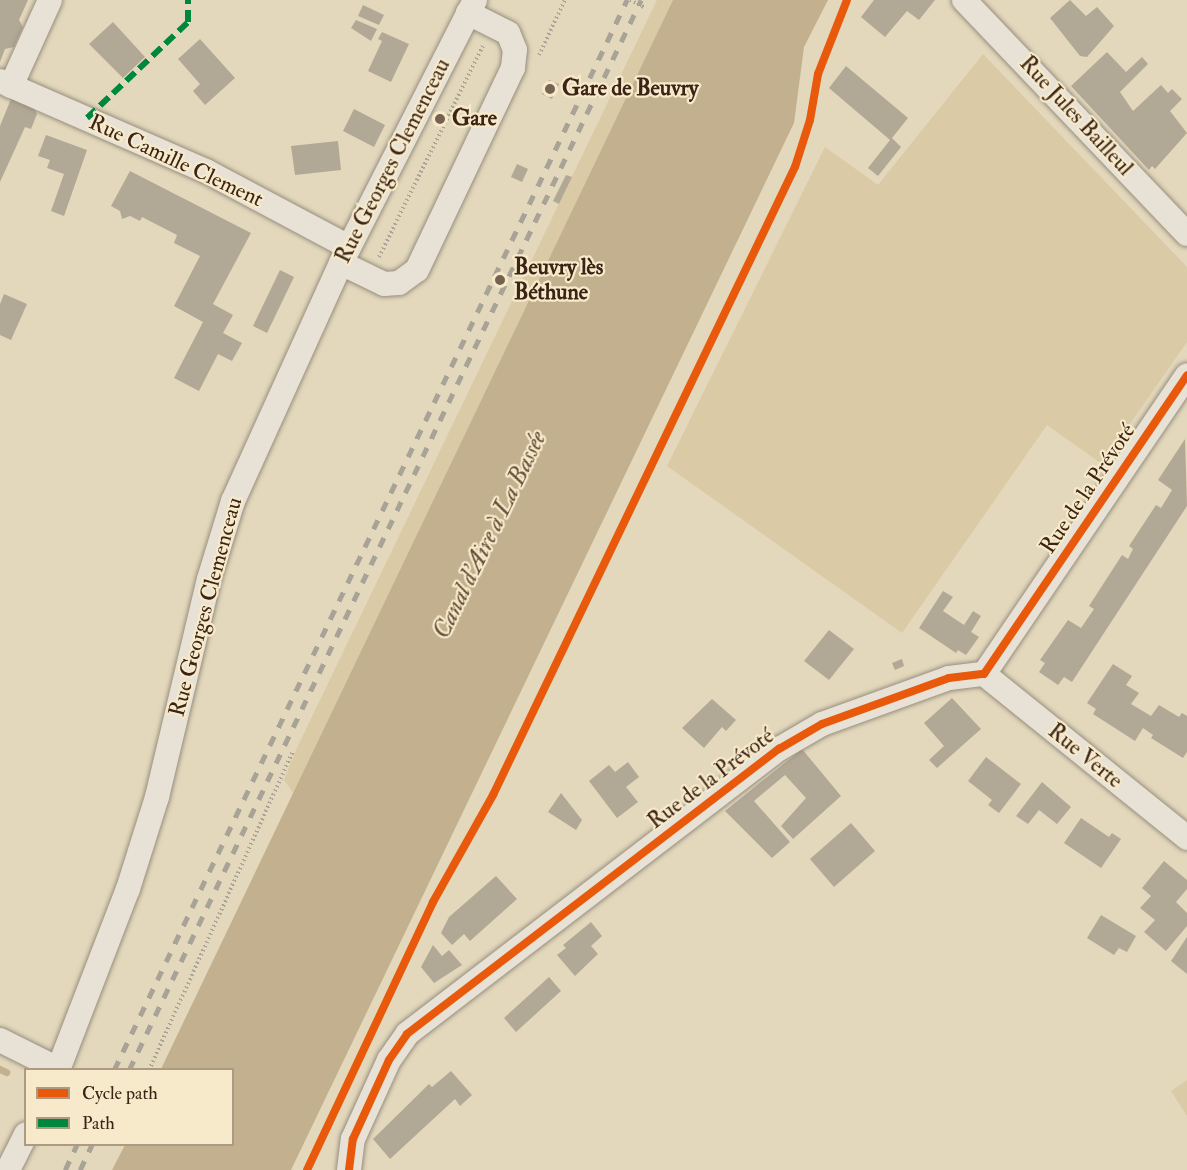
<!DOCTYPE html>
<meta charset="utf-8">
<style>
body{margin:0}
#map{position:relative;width:1187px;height:1170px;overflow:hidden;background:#e3d8bc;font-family:"IM FELL Double Pica",serif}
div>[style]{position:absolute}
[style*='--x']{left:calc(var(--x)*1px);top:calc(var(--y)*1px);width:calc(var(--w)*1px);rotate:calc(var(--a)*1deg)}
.green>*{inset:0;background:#dacaa5}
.water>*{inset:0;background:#c2b08e}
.stream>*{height:7px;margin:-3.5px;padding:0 3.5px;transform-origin:3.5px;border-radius:3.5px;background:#c2b08e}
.building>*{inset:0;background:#b2a896}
.path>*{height:4px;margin-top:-2px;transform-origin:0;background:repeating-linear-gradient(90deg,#a8a297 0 1.5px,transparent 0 4.5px)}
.roads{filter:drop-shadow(0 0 2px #988e7e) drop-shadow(0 0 2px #988e7e)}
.minor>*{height:24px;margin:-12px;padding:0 12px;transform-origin:12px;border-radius:12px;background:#e7e2d5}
.rail>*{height:4.5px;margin-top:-2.25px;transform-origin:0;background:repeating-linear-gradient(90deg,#a8a297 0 10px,transparent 0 20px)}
.quiet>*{height:6px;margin-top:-3px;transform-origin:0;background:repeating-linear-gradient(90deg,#00873e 0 12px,transparent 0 18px)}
.cycleway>*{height:8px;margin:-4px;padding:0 4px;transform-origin:4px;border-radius:4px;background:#e8590c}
.dots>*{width:16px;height:16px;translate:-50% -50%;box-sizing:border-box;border:3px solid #f7eaca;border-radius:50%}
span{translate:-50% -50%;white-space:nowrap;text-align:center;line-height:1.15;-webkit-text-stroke:4.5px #f7eaca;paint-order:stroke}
.poi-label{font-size:22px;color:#3b2316;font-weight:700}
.left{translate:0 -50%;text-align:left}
.street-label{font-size:22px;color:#3b2316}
.water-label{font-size:24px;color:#654e39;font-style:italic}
.legend{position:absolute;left:24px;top:1068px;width:210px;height:78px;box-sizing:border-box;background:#f7eaca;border:2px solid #ac9a82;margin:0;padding:8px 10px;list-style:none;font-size:18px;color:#3b2316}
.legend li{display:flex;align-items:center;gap:12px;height:30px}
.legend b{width:30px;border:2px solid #ac9a82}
</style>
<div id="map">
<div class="green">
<div style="clip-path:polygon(657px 0,673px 0,294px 794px,284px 780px,295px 752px)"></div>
<div style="clip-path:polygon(983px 54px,1187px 267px,1187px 342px,1102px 464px,1047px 425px,902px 633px,667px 466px,825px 147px,878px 185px)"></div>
<div style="clip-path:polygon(1187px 1080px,1187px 1116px,1171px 1091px)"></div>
</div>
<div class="water">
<div style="clip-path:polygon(673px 0,828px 0,804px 47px,794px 123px,291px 1170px,112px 1170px,125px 1145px,232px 1144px,232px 1070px,161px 1069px)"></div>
</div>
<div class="stream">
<div style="--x:0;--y:1069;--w:7;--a:27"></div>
</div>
<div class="building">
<div style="clip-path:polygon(0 0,28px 0,19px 20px,23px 27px,14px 47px,5px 49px,0 62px)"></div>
<div style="clip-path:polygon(874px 0,935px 0,919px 20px,907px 11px,885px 37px,861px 17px)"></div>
<div style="clip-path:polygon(1070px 0,1086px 16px,1097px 7px,1114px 26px,1087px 57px,1080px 56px,1050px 18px)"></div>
<div style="clip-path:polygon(363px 5px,384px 15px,379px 25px,358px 16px)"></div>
<div style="clip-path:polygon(356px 20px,377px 29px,371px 41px,351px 28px)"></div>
<div style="clip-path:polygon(113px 22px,145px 57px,123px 78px,89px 44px)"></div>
<div style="clip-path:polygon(382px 32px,409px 44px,391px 82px,368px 71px,382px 41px,378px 39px)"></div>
<div style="clip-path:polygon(200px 39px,235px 78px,205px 105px,193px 91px,200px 84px,178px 59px)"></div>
<div style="clip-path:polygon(1107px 52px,1126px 72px,1142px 57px,1148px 64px,1120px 92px,1133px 111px,1161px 85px,1168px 93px,1172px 89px,1182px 99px,1170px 111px,1187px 133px,1155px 169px,1152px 166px,1149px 170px,1071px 86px)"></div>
<div style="clip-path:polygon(846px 66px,908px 118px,892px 138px,901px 147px,878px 176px,868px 168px,890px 140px,829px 88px)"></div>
<div style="clip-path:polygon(549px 80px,559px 84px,552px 99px,542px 94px)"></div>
<div style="clip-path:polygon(11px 99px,34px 108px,37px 114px,31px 129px,25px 127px,0 182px,0 126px)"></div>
<div style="clip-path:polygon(354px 109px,385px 125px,374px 147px,343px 131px)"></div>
<div style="clip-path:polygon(46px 135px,87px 150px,64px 216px,51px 211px,64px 174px,47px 168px,50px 160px,38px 156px)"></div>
<div style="clip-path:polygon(338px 141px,341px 170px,295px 175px,291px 146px)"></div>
<div style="clip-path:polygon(517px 164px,528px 169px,522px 182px,511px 177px)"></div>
<div style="clip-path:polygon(130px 171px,251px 233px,213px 304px,233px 315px,223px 333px,242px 343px,232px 361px,218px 354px,199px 391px,174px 378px,203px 322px,174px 306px,200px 256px,174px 243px,177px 235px,142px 217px,140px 221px,130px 216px,122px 219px,120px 211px,111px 206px)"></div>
<div style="clip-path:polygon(566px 175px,572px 177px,559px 204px,553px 201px)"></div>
<div style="clip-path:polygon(280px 270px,294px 277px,267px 333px,253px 326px)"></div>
<div style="clip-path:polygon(4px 294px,27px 304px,11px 340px,0 335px,0 304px)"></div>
<div style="clip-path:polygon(1185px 439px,1187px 506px,1072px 682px,1064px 677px,1058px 685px,1039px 672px,1045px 663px,1040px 660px,1068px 620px,1081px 628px,1094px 609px,1089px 606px,1122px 555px,1128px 559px,1133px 549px,1129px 546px,1156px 505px,1161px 508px,1172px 490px,1158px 480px)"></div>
<div style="clip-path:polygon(943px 591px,953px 597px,943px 611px,964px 625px,973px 611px,981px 616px,971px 632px,979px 637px,966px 655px,958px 650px,956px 653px,919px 628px)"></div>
<div style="clip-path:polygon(829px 630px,854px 649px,829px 680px,804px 661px)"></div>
<div style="clip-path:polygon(902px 659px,904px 666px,895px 670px,892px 663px)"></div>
<div style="clip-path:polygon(1113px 664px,1132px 676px,1126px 685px,1139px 693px,1131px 704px,1151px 716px,1159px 705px,1179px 717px,1182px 713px,1187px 716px,1187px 752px,1183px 758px,1151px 738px,1153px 735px,1143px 728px,1135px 741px,1093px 714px,1096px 709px,1087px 703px)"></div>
<div style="clip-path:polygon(952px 698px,981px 729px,937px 768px,929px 760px,944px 746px,924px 723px)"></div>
<div style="clip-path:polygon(712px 699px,736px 720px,726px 731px,722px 727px,704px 748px,682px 728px)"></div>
<div style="clip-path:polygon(802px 749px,841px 796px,793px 839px,781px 826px,806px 798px,785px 775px,754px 801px,790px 842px,772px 858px,725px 811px)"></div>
<div style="clip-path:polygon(986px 757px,1021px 784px,999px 813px,988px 805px,992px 800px,968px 781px)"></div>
<div style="clip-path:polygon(628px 762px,639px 777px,626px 787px,638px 802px,617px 818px,589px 781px,609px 765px,615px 772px)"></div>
<div style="clip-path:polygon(1042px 782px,1071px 807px,1057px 824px,1039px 810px,1028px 824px,1016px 816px)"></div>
<div style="clip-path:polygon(561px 793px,582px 820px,576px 830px,548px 812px)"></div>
<div style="clip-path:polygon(1081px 818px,1109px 837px,1112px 833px,1121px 839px,1101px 868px,1064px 843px)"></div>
<div style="clip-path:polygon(851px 823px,875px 851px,834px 887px,810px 859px)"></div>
<div style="clip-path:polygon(1164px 861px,1187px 880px,1187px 889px,1176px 902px,1187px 913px,1187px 926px,1166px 951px,1144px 932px,1155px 920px,1140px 908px,1151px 896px,1142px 888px)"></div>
<div style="clip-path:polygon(496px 876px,517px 899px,470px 941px,464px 934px,452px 945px,441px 933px,449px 917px)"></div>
<div style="clip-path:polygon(1101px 915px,1136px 936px,1127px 952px,1119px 948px,1114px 955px,1087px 938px)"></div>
<div style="clip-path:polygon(591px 922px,602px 936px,591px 946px,598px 954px,575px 976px,557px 955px,566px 948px,563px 945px)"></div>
<div style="clip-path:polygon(1187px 937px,1187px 974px,1171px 961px)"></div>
<div style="clip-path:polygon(433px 945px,442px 956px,449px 950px,462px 965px,434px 983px,421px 967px)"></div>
<div style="clip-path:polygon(549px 977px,561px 991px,516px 1032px,504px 1018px)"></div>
<div style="clip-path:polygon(451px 1071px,472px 1095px,460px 1106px,455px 1099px,390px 1159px,373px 1139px,429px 1084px,432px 1087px)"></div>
</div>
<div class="path">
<div style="--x:630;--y:0;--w:16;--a:27"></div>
<div style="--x:539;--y:55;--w:61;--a:-64.7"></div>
<div style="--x:379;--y:257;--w:235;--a:-63.8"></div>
<div style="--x:149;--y:1070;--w:350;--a:-65.7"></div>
</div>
<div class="roads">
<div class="minor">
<div style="--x:964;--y:0;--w:323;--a:46.4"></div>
<div style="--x:0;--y:81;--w:225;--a:23.6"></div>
<div style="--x:206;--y:171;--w:162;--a:28"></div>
<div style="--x:11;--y:86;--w:94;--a:-65.6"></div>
<div style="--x:341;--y:263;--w:48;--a:26"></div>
<div style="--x:384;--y:284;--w:15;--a:-4"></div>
<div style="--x:399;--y:283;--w:22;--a:-36"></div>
<div style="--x:417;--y:270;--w:224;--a:-64.6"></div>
<div style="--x:513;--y:68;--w:18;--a:-84"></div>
<div style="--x:515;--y:50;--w:18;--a:-112"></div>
<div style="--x:508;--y:33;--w:45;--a:-153.4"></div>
<div style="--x:984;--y:674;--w:261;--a:38.9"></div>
<div style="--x:0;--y:1040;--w:65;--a:26.6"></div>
<div style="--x:58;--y:1070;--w:194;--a:-68.9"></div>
<div style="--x:128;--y:889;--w:96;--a:-72.5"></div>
<div style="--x:157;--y:797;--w:224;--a:-76.6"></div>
<div style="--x:209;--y:579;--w:82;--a:-72.9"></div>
<div style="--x:233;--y:501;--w:261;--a:-65.6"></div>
<div style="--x:341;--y:263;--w:295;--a:-63"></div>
<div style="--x:8;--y:1170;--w:40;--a:-63.4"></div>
<div style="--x:349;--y:1170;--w:31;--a:-83"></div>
<div style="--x:353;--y:1139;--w:87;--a:-65.5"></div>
<div style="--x:389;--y:1060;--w:32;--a:-55"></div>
<div style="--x:407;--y:1034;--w:469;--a:-37.5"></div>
<div style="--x:779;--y:749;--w:50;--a:-30.2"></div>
<div style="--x:822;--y:724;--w:135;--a:-19.9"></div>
<div style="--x:949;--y:678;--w:35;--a:-7"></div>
<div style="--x:984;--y:674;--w:361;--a:-55.8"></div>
</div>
</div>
<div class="rail">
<div style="--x:114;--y:1070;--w:1187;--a:-64.39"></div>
<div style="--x:129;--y:1070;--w:1186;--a:-64.43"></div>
<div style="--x:65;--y:1170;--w:29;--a:-65"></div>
<div style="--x:80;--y:1170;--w:29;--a:-65"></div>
</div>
<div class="quiet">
<div style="--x:87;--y:118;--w:139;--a:-43.5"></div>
<div style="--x:188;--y:22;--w:22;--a:-90"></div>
</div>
<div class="cycleway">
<div style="--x:307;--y:1170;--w:296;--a:-64.8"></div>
<div style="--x:433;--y:902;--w:123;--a:-60.7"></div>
<div style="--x:493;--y:795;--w:697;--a:-64.32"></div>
<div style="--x:795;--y:167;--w:49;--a:-72.3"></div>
<div style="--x:810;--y:120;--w:47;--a:-80.1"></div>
<div style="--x:818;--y:74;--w:79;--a:-68.6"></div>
<div style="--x:349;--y:1170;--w:31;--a:-83"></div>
<div style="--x:353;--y:1139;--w:87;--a:-65.5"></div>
<div style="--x:389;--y:1060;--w:32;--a:-55"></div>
<div style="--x:407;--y:1034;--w:469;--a:-37.5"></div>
<div style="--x:779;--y:749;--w:50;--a:-30.2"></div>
<div style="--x:822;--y:724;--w:135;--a:-19.9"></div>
<div style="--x:949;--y:678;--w:35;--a:-7"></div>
<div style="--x:984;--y:674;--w:361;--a:-55.8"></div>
</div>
<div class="dots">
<div style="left:550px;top:89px;background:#766250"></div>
<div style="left:440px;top:119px;background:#766250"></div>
<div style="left:500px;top:280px;background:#766250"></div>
</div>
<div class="poi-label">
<span class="left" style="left:562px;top:89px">Gare de Beuvry</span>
<span class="left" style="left:452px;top:119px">Gare</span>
<span class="left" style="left:514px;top:280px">Beuvry lès<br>Béthune</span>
</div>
<div class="street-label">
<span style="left:1076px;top:116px;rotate:47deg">Rue Jules Bailleul</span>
<span style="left:176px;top:161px;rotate:25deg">Rue Camille Clement</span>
<span style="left:393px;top:161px;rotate:-63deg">Rue Georges Clemenceau</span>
<span style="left:1088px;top:489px;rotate:-56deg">Rue de la Prévoté</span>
<span style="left:206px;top:607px;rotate:-75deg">Rue Georges Clemenceau</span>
<span style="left:1085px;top:756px;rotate:39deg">Rue Verte</span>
<span style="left:711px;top:779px;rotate:-37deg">Rue de la Prévoté</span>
</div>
<div class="water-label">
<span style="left:490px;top:535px;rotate:-64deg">Canal d'Aire à La Bassée</span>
</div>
<ul class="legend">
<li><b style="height:8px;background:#e8590c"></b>Cycle path</li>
<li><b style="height:8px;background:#00873e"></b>Path</li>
</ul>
</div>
